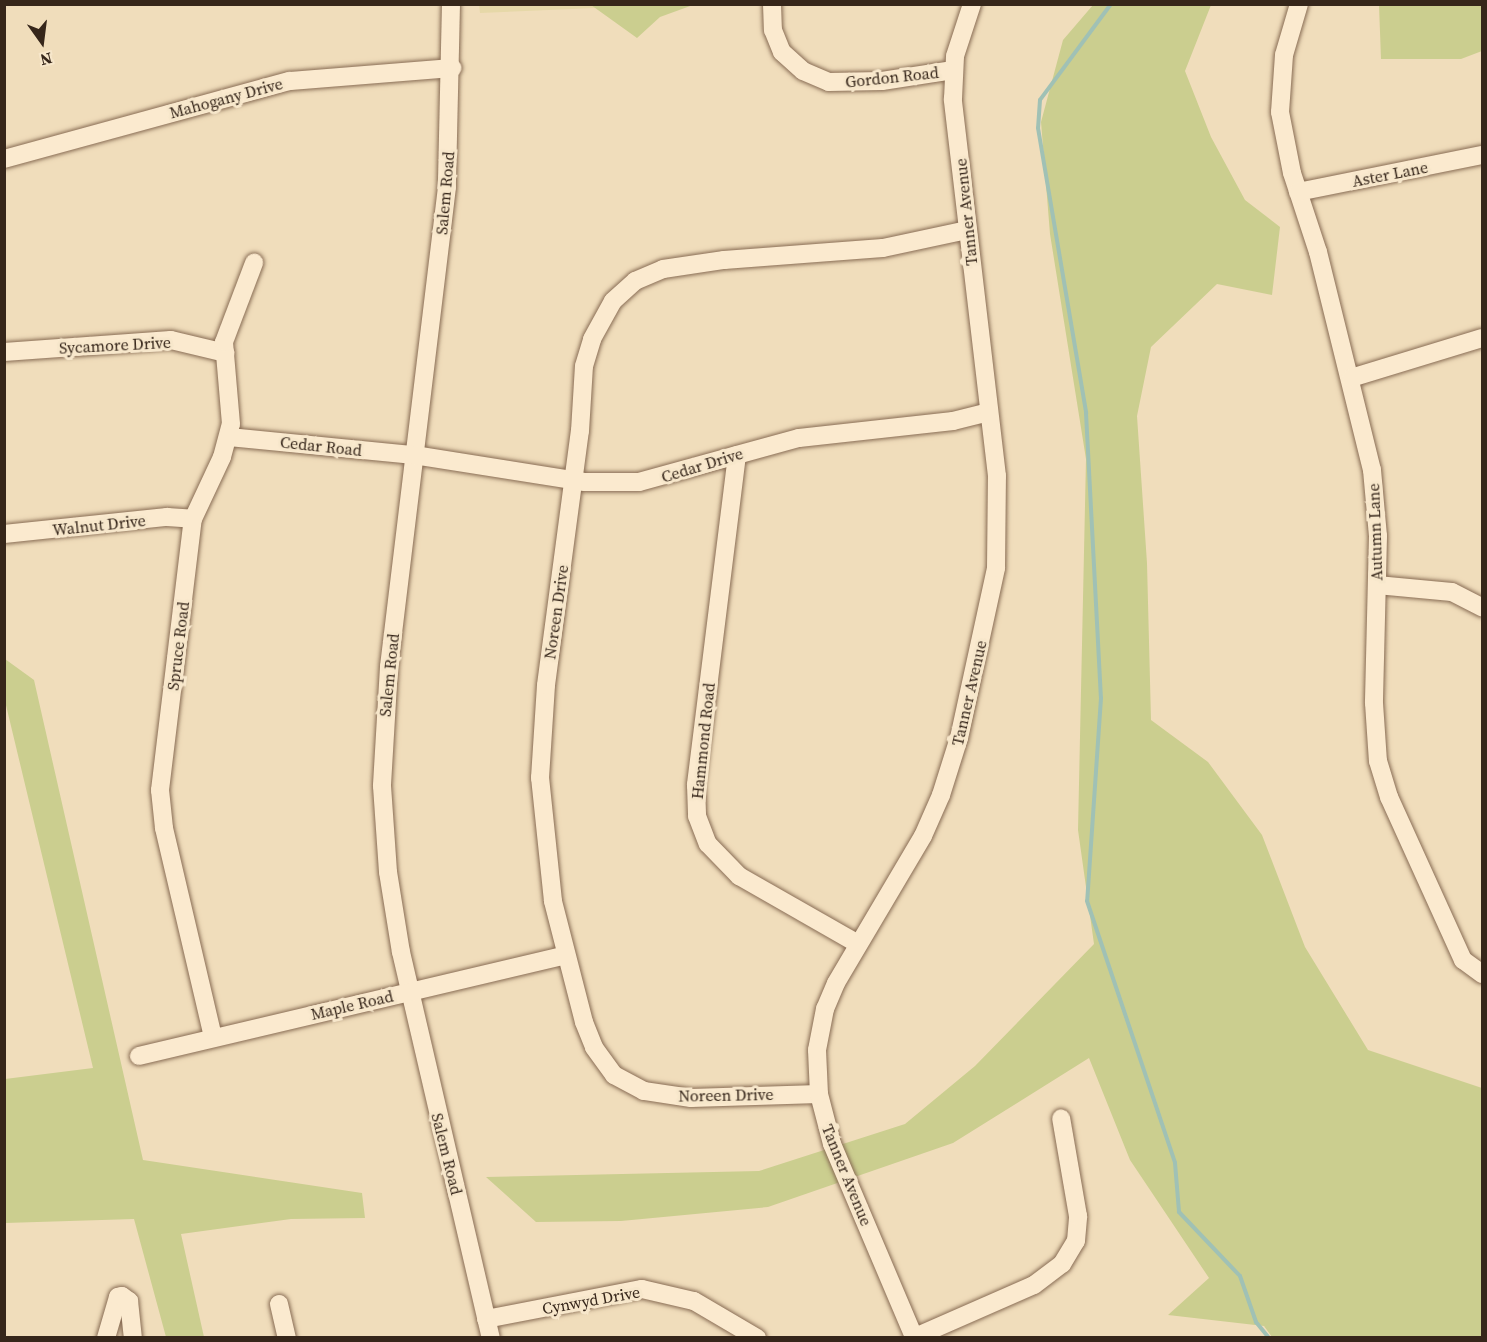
<!DOCTYPE html>
<style>
body{margin:0}
#map{position:relative;width:1487px;height:1342px;overflow:hidden;background:#f0ddbb;font-family:"Source Serif 4",serif}
div>[style]{position:absolute}
[style*='--x']{left:calc(var(--x)*1px);top:calc(var(--y)*1px);width:calc(var(--w)*1px);rotate:calc(var(--a)*1deg)}
.farmland>*{inset:0;background:#e6d8a8}
.green>*{inset:0;background:#cbce8f}
.stream>*{height:4px;margin:-2px;padding:0 2px;transform-origin:2px;border-radius:2px;background:#a0c1b5}
.roads{filter:drop-shadow(0 0 2px #886c54) drop-shadow(0 0 2px #886c54)}
.minor>*{height:18px;margin:-9px;padding:0 9px;transform-origin:9px;border-radius:9px;background:#fbeacf}
span{translate:-50% -50%;white-space:nowrap;text-align:center;line-height:1.15;-webkit-text-stroke:6px #f7e7cb;paint-order:stroke}
.street-label{font-size:16px;color:#36261a}
.frame{position:absolute;inset:0;border:6px solid #36261a;pointer-events:none}
.north{position:absolute;left:12px;top:12px;width:60px;height:60px;-webkit-text-stroke:4px #f7e7cb;paint-order:stroke;rotate:166deg;font-size:16px;font-weight:700;line-height:24px;text-align:center;color:#36261a}
.north::after{content:'';display:block;margin:auto;width:21px;height:27px;background:#36261a;clip-path:polygon(50% 0,100% 100%,50% 72%,0 100%)}
</style>
<div id="map">
<div class="farmland">
<div style="clip-path:polygon(479px 5px,595px 5px,595px 8px,480px 13px)"></div>
</div>
<div class="green">
<div style="clip-path:polygon(591px 5px,693px 5px,660px 17px,637px 38px)"></div>
<div style="clip-path:polygon(1093px 5px,1211px 5px,1185px 71px,1211px 137px,1245px 200px,1280px 227px,1272px 295px,1217px 284px,1151px 347px,1137px 416px,1147px 563px,1151px 720px,1208px 762px,1262px 835px,1305px 947px,1368px 1050px,1482px 1088px,1482px 1337px,1272px 1337px,1264px 1326px,1168px 1315px,1209px 1278px,1130px 1160px,1089px 1058px,953px 1143px,768px 1207px,621px 1221px,536px 1222px,486px 1177px,759px 1171px,905px 1124px,975px 1066px,1094px 944px,1078px 830px,1086px 459px,1050px 234px,1041px 122px,1063px 40px)"></div>
<div style="clip-path:polygon(1379px 5px,1482px 5px,1482px 51px,1461px 59px,1381px 59px)"></div>
<div style="clip-path:polygon(5px 659px,34px 680px,143px 1160px,362px 1193px,365px 1218px,291px 1219px,181px 1234px,204px 1337px,166px 1337px,134px 1219px,5px 1223px,5px 1079px,93px 1068px,5px 701px)"></div>
</div>
<div class="stream">
<div style="--x:1111;--y:4;--w:119;--a:126.5"></div>
<div style="--x:1040;--y:100;--w:28;--a:94"></div>
<div style="--x:1038;--y:128;--w:289;--a:80.4"></div>
<div style="--x:1086;--y:413;--w:285;--a:87"></div>
<div style="--x:1101;--y:698;--w:203;--a:93.9"></div>
<div style="--x:1087;--y:901;--w:276;--a:71.4"></div>
<div style="--x:1175;--y:1163;--w:49;--a:85.3"></div>
<div style="--x:1179;--y:1212;--w:88;--a:46.4"></div>
<div style="--x:1240;--y:1276;--w:49;--a:70.8"></div>
<div style="--x:1256;--y:1322;--w:21;--a:51"></div>
</div>
<div class="roads">
<div class="minor">
<div style="--x:451;--y:4;--w:183;--a:91.3"></div>
<div style="--x:447;--y:187;--w:483;--a:96.9"></div>
<div style="--x:389;--y:667;--w:119;--a:93.4"></div>
<div style="--x:382;--y:786;--w:86;--a:86"></div>
<div style="--x:388;--y:872;--w:81;--a:80.8"></div>
<div style="--x:401;--y:952;--w:396;--a:76.9"></div>
<div style="--x:772;--y:4;--w:26;--a:88"></div>
<div style="--x:773;--y:30;--w:24;--a:68"></div>
<div style="--x:782;--y:52;--w:28;--a:42"></div>
<div style="--x:803;--y:71;--w:28;--a:23"></div>
<div style="--x:829;--y:82;--w:53;--a:-1.1"></div>
<div style="--x:882;--y:81;--w:72;--a:-8.8"></div>
<div style="--x:1299;--y:4;--w:53;--a:106.4"></div>
<div style="--x:1284;--y:55;--w:57;--a:94"></div>
<div style="--x:1280;--y:112;--w:62;--a:78.9"></div>
<div style="--x:1292;--y:173;--w:83;--a:71.8"></div>
<div style="--x:1318;--y:252;--w:225;--a:76.1"></div>
<div style="--x:1372;--y:470;--w:66;--a:84.8"></div>
<div style="--x:1378;--y:536;--w:167;--a:91.4"></div>
<div style="--x:1374;--y:703;--w:58;--a:86.1"></div>
<div style="--x:1378;--y:761;--w:38;--a:73"></div>
<div style="--x:1389;--y:797;--w:179;--a:65.6"></div>
<div style="--x:1463;--y:960;--w:24;--a:36"></div>
<div style="--x:4;--y:159;--w:296;--a:-15.3"></div>
<div style="--x:290;--y:81;--w:163;--a:-4.6"></div>
<div style="--x:1298;--y:192;--w:188;--a:-11.4"></div>
<div style="--x:4;--y:352;--w:167;--a:-4.1"></div>
<div style="--x:171;--y:340;--w:56;--a:13.5"></div>
<div style="--x:1351;--y:378;--w:137;--a:-17"></div>
<div style="--x:229;--y:437;--w:186;--a:5.6"></div>
<div style="--x:414;--y:455;--w:172;--a:9"></div>
<div style="--x:584;--y:482;--w:55;--a:0"></div>
<div style="--x:639;--y:482;--w:166;--a:-15.4"></div>
<div style="--x:799;--y:438;--w:155;--a:-6.3"></div>
<div style="--x:953;--y:421;--w:36;--a:-14"></div>
<div style="--x:737;--y:455;--w:333;--a:97.1"></div>
<div style="--x:696;--y:785;--w:31;--a:88"></div>
<div style="--x:697;--y:816;--w:30;--a:69"></div>
<div style="--x:708;--y:844;--w:45;--a:45.9"></div>
<div style="--x:739;--y:876;--w:137;--a:29.7"></div>
<div style="--x:4;--y:534;--w:164;--a:-6"></div>
<div style="--x:167;--y:517;--w:26;--a:4"></div>
<div style="--x:1377;--y:585;--w:75;--a:5.3"></div>
<div style="--x:1452;--y:592;--w:34;--a:27"></div>
<div style="--x:213;--y:1037;--w:215;--a:-103.2"></div>
<div style="--x:164;--y:828;--w:38;--a:-96"></div>
<div style="--x:160;--y:790;--w:273;--a:-83.1"></div>
<div style="--x:193;--y:519;--w:68;--a:-64.9"></div>
<div style="--x:222;--y:457;--w:34;--a:-75"></div>
<div style="--x:231;--y:424;--w:82;--a:-94.9"></div>
<div style="--x:224;--y:342;--w:85;--a:-69.2"></div>
<div style="--x:139;--y:1056;--w:438;--a:-13.3"></div>
<div style="--x:819;--y:1094;--w:128;--a:178.2"></div>
<div style="--x:691;--y:1098;--w:48;--a:-171.5"></div>
<div style="--x:644;--y:1091;--w:34;--a:-152"></div>
<div style="--x:614;--y:1075;--w:34;--a:-126"></div>
<div style="--x:594;--y:1047;--w:27;--a:-112"></div>
<div style="--x:584;--y:1022;--w:125;--a:-104.4"></div>
<div style="--x:553;--y:901;--w:124;--a:-96"></div>
<div style="--x:540;--y:778;--w:93;--a:-86.3"></div>
<div style="--x:546;--y:685;--w:256;--a:-82.4"></div>
<div style="--x:580;--y:431;--w:65;--a:-86.5"></div>
<div style="--x:584;--y:366;--w:28;--a:-73"></div>
<div style="--x:592;--y:339;--w:43;--a:-61.1"></div>
<div style="--x:613;--y:301;--w:30;--a:-42"></div>
<div style="--x:635;--y:281;--w:30;--a:-23"></div>
<div style="--x:663;--y:269;--w:62;--a:-8.4"></div>
<div style="--x:724;--y:260;--w:159;--a:-4.3"></div>
<div style="--x:883;--y:248;--w:86;--a:-12.1"></div>
<div style="--x:279;--y:1304;--w:35;--a:77"></div>
<div style="--x:486;--y:1319;--w:159;--a:-10.9"></div>
<div style="--x:642;--y:1289;--w:53;--a:13"></div>
<div style="--x:694;--y:1301;--w:73;--a:30.4"></div>
<div style="--x:914;--y:1337;--w:210;--a:-113"></div>
<div style="--x:832;--y:1144;--w:52;--a:-104.6"></div>
<div style="--x:819;--y:1094;--w:44;--a:-92.6"></div>
<div style="--x:817;--y:1050;--w:42;--a:-79"></div>
<div style="--x:825;--y:1009;--w:28;--a:-67"></div>
<div style="--x:836;--y:983;--w:171;--a:-59.4"></div>
<div style="--x:923;--y:836;--w:45;--a:-66.3"></div>
<div style="--x:941;--y:795;--w:60;--a:-72.5"></div>
<div style="--x:959;--y:738;--w:174;--a:-77.7"></div>
<div style="--x:996;--y:568;--w:92;--a:-89.4"></div>
<div style="--x:997;--y:476;--w:380;--a:-96.7"></div>
<div style="--x:953;--y:99;--w:43;--a:-87.3"></div>
<div style="--x:955;--y:56;--w:55;--a:-71.9"></div>
<div style="--x:106;--y:1338;--w:43;--a:-73.7"></div>
<div style="--x:118;--y:1297;--w:4;--a:-14"></div>
<div style="--x:122;--y:1296;--w:9;--a:36"></div>
<div style="--x:129;--y:1301;--w:37;--a:84"></div>
<div style="--x:913;--y:1338;--w:132;--a:-23.7"></div>
<div style="--x:1034;--y:1285;--w:35;--a:-37"></div>
<div style="--x:1062;--y:1264;--w:27;--a:-59"></div>
<div style="--x:1076;--y:1241;--w:25;--a:-85"></div>
<div style="--x:1078;--y:1216;--w:99;--a:-99.8"></div>
</div>
</div>
<div class="street-label">
<span style="left:892px;top:77px;rotate:-6deg">Gordon Road</span>
<span style="left:226px;top:98px;rotate:-15deg">Mahogany Drive</span>
<span style="left:1390px;top:174px;rotate:-11deg">Aster Lane</span>
<span style="left:445px;top:193px;rotate:-85deg">Salem Road</span>
<span style="left:966px;top:212px;rotate:-96deg">Tanner Avenue</span>
<span style="left:115px;top:345px;rotate:-3deg">Sycamore Drive</span>
<span style="left:321px;top:446px;rotate:6deg">Cedar Road</span>
<span style="left:702px;top:465px;rotate:-17deg">Cedar Drive</span>
<span style="left:99px;top:525px;rotate:-6deg">Walnut Drive</span>
<span style="left:1375px;top:532px;rotate:-92deg">Autumn Lane</span>
<span style="left:556px;top:612px;rotate:-82deg">Noreen Drive</span>
<span style="left:178px;top:646px;rotate:-83deg">Spruce Road</span>
<span style="left:389px;top:675px;rotate:-84deg">Salem Road</span>
<span style="left:969px;top:693px;rotate:-77deg">Tanner Avenue</span>
<span style="left:703px;top:741px;rotate:-84deg">Hammond Road</span>
<span style="left:352px;top:1005px;rotate:-13deg">Maple Road</span>
<span style="left:726px;top:1095px;rotate:-1deg">Noreen Drive</span>
<span style="left:447px;top:1154px;rotate:76deg">Salem Road</span>
<span style="left:847px;top:1175px;rotate:68deg">Tanner Avenue</span>
<span style="left:591px;top:1300px;rotate:-10deg">Cynwyd Drive</span>
</div>
<div class="frame"></div>
<div class="north">N</div>
</div>
